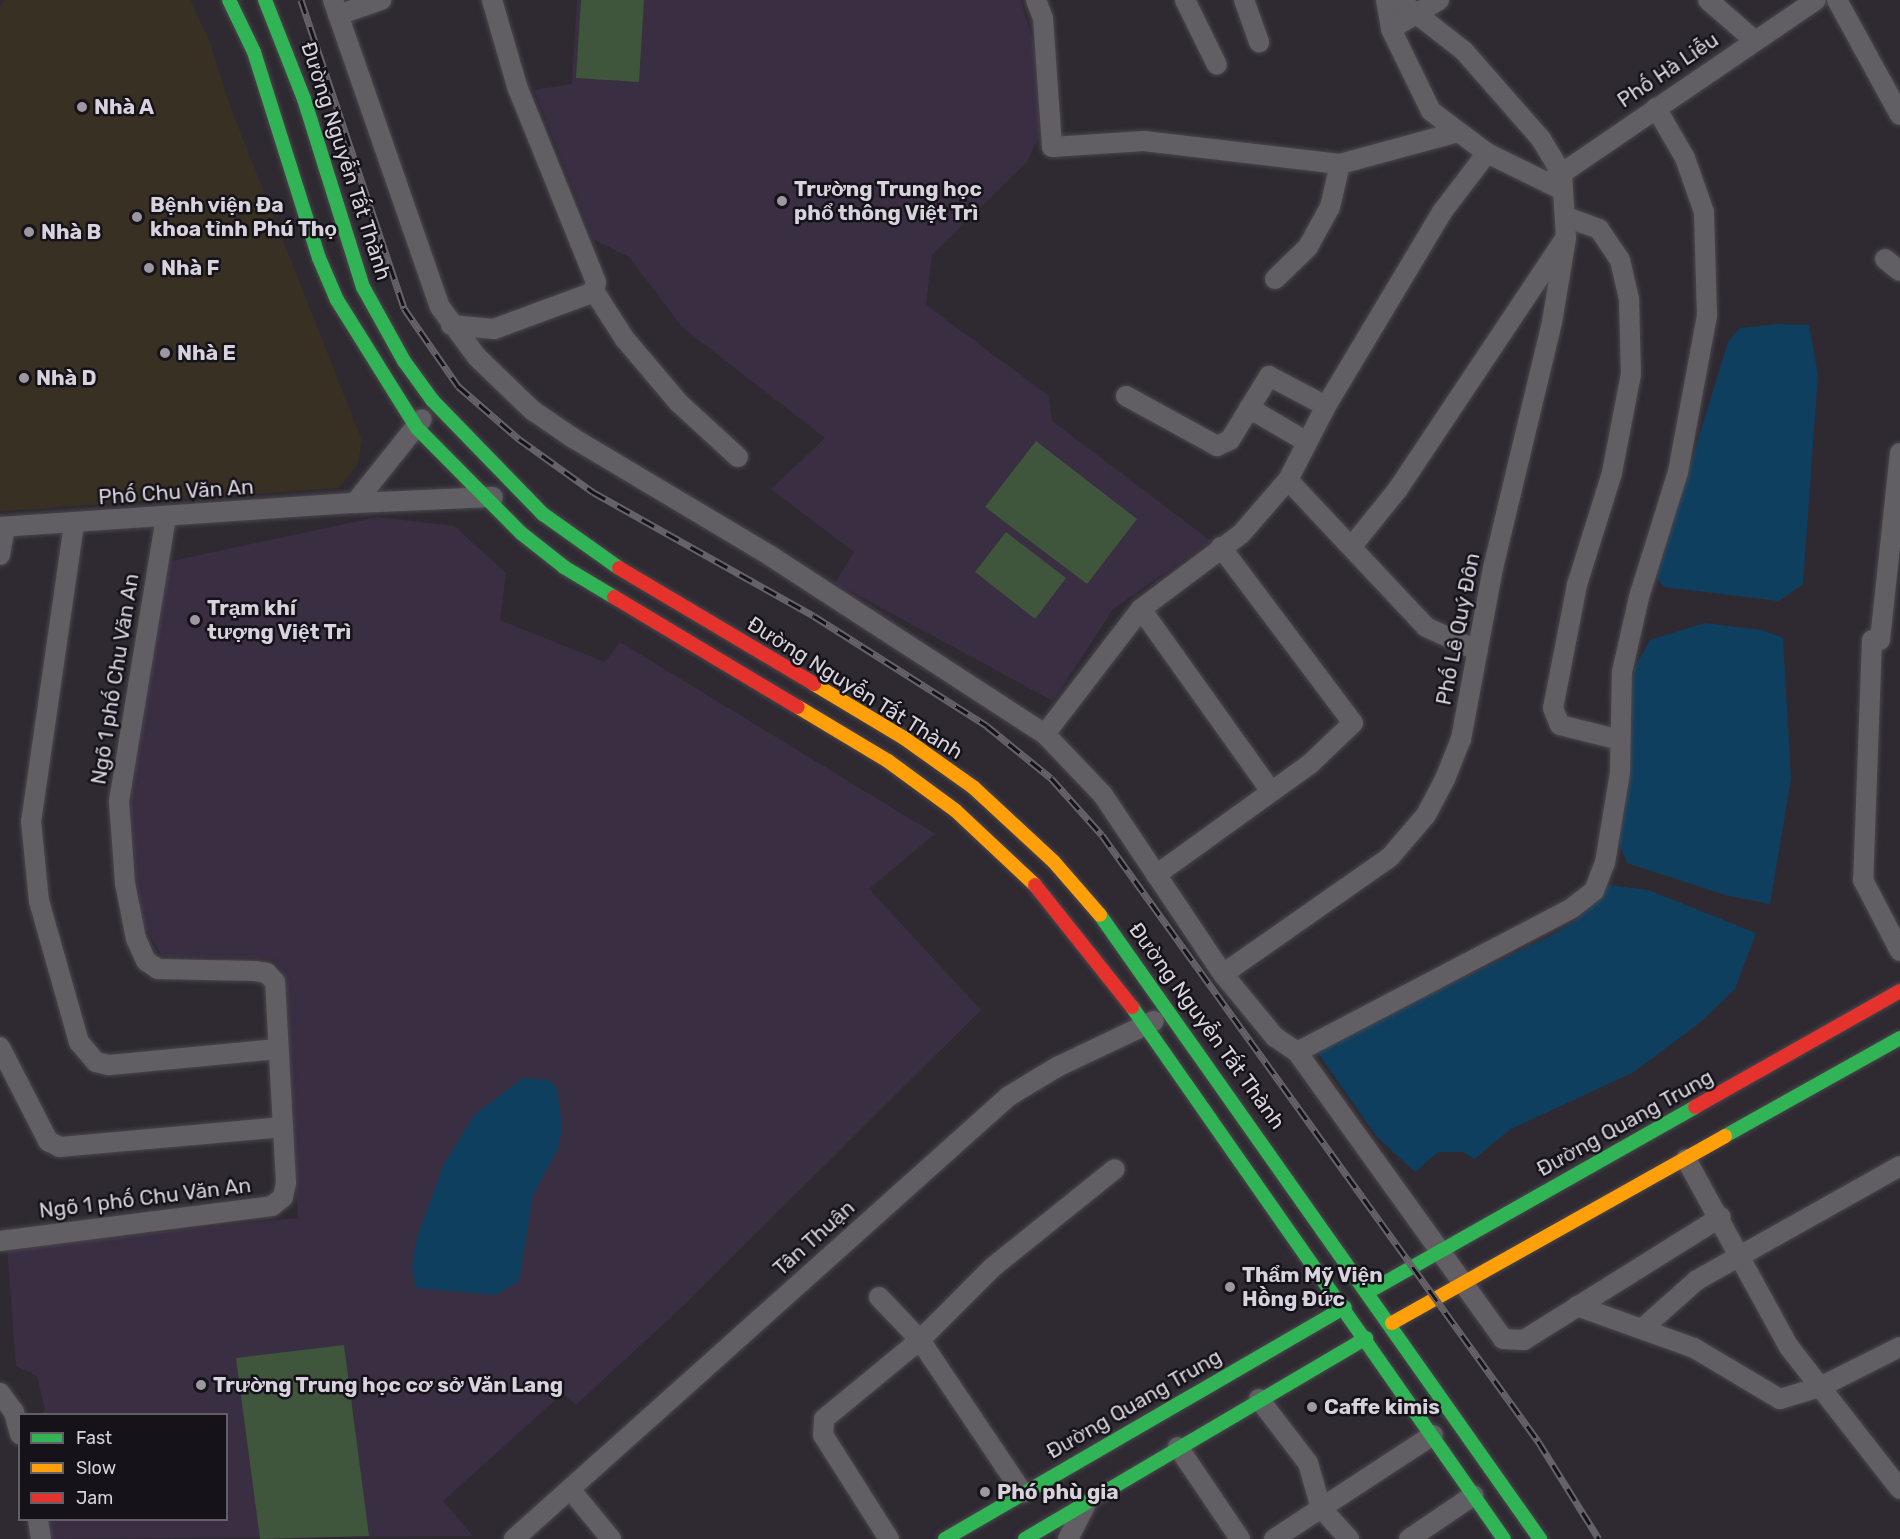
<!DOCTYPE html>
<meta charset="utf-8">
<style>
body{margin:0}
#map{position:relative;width:1900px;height:1539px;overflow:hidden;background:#2f2a32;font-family:Rubik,sans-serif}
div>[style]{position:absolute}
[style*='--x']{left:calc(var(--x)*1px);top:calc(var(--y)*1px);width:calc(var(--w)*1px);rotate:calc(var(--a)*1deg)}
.built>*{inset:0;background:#392e42}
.medical>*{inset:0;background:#383123}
.green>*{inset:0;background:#3f563c}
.water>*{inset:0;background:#0e3f5f}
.roads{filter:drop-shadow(0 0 2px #4a464c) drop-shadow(0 0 2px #4a464c)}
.street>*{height:20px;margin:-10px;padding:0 10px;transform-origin:10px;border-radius:10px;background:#625f64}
.fast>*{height:14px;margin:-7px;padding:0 7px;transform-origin:7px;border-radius:7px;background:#30b455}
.slow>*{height:14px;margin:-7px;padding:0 7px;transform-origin:7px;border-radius:7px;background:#ff9f0a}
.jam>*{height:14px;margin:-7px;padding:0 7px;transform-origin:7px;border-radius:7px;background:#e5322d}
.rail>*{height:7px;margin-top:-3.5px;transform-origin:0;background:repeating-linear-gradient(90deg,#151219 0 14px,#666269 0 28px);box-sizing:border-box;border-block:2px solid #666269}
.dots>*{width:16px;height:16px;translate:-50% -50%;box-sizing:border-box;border:3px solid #151219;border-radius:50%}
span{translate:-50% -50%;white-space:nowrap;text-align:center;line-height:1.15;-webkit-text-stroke:5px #151219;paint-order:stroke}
.street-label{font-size:21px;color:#d7d2dc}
.poi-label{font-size:21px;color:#d7d2dc;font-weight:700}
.left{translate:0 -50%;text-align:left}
.legend{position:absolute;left:18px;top:1413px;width:210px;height:108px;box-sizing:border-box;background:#151219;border:2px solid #635f67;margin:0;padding:8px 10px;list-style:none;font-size:18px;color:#d7d2dc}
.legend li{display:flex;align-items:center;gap:12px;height:30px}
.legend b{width:30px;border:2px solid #635f67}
</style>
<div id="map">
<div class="built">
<div style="clip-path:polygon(577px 0,1021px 0,1041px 72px,1038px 138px,1027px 162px,932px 255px,926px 305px,1049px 396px,1052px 421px,1211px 541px,1113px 609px,1053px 701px,835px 583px,854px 552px,771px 489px,825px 438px,682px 327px,629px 257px,593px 239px,534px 90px,572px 84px)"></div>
<div style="clip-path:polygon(378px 517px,454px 526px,506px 573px,500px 620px,605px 662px,620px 642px,935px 834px,869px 889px,981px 1010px,682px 1307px,576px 1405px,563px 1393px,443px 1501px,473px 1536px,47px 1539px,43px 1520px,226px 1520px,226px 1414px,41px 1414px,45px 1410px,37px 1376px,16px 1366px,7px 1248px,298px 1218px,282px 970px,273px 960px,258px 958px,162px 956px,142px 922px,128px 802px,167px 562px)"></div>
</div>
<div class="medical">
<div style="clip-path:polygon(4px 0,190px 0,209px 40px,230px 106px,362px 441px,357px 466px,338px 488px,0 511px,0 7px)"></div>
</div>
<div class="green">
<div style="clip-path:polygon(581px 0,644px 0,639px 82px,576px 78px)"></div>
<div style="clip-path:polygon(1036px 441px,1137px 519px,1087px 584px,985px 507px)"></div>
<div style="clip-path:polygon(1006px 532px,1066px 578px,1035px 619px,975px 572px)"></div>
<div style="clip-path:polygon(344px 1345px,369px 1536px,260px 1539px,236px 1358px)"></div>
</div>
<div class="water">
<div style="clip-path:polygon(1778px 324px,1809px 325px,1818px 375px,1803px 584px,1779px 601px,1664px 587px,1656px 577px,1728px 342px,1740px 328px)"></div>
<div style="clip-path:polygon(1705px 623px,1762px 630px,1783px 638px,1791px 779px,1770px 904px,1725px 895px,1627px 863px,1619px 844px,1626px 696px,1635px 667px,1650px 640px)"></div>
<div style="clip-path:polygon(1610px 885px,1648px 890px,1756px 933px,1735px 989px,1702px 1021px,1634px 1072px,1511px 1129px,1474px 1159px,1463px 1152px,1438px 1152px,1415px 1172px,1377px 1137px,1318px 1053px,1339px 1037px,1550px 936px,1576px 920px)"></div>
<div style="clip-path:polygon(523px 1078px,549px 1080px,557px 1088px,562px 1126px,558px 1149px,533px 1195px,519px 1281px,496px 1295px,416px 1288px,412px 1268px,416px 1240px,444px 1164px,474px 1115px)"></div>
</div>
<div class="roads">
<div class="street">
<div style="--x:333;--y:0;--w:325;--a:70.8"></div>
<div style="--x:440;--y:307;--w:62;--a:53.5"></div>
<div style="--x:477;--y:357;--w:76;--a:43.9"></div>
<div style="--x:532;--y:410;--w:50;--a:34.3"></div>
<div style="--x:573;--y:438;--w:228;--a:30.8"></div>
<div style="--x:769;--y:555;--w:329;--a:33"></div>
<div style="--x:1045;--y:734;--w:84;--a:46.4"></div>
<div style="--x:1103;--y:795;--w:216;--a:56.2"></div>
<div style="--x:1223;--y:974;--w:82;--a:50.5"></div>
<div style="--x:1275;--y:1037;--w:27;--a:34"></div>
<div style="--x:1297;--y:1052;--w:353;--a:54.3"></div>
<div style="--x:1503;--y:1339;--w:21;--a:3"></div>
<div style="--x:1524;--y:1340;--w:232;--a:-32"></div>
<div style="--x:1036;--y:0;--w:19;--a:69"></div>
<div style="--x:1043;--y:18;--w:129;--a:86"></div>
<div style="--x:1052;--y:147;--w:92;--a:-3.7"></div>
<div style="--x:1144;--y:141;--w:197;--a:6.7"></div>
<div style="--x:1340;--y:164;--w:122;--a:-15.2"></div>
<div style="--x:1185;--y:0;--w:72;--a:63.8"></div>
<div style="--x:1244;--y:0;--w:45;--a:70.3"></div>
<div style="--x:1386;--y:0;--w:29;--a:80"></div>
<div style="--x:1391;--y:29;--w:91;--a:64"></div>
<div style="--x:1431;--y:111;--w:70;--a:36.9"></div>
<div style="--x:1487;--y:153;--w:79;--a:26.2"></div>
<div style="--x:1708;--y:0;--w:62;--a:41.1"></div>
<div style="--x:1837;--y:0;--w:131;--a:61.3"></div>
<div style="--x:338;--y:15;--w:46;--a:-19.2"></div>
<div style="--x:1391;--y:29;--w:56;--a:-31.1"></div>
<div style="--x:1549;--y:182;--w:323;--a:-34.3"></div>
<div style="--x:1566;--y:217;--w:35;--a:20"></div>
<div style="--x:1599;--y:229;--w:37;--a:56"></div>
<div style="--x:1620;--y:260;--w:40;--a:77"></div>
<div style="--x:1629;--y:299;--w:75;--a:88.5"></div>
<div style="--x:1631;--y:374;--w:101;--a:100.9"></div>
<div style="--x:1612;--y:473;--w:117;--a:107.4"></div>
<div style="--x:1577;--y:585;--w:125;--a:101"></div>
<div style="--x:1553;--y:708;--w:18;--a:68"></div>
<div style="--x:1560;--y:725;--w:62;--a:14"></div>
<div style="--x:1885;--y:259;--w:19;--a:39"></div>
<div style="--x:1275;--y:279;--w:46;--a:-44.1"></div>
<div style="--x:1308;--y:247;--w:46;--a:-61.2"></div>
<div style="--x:1330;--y:207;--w:44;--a:-76.9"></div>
<div style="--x:594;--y:291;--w:56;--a:57.4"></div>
<div style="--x:624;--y:338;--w:85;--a:49.8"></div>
<div style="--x:679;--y:403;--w:80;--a:42.5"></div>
<div style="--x:451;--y:325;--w:43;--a:5.3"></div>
<div style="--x:494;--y:329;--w:98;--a:-20.3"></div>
<div style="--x:586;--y:295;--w:9;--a:-27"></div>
<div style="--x:594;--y:291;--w:9;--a:-77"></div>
<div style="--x:596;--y:282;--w:211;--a:-112"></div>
<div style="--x:517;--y:86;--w:90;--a:-106.2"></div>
<div style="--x:1126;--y:396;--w:104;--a:28.8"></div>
<div style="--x:1217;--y:446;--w:14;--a:-25"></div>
<div style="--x:1230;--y:440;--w:75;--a:-58.6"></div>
<div style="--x:1269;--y:376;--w:64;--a:27.8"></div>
<div style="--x:1249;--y:408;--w:67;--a:30.4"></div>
<div style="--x:1288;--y:480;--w:202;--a:46.8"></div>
<div style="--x:1426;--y:627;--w:57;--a:24.8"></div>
<div style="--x:355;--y:503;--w:138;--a:-2.5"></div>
<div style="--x:74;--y:524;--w:300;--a:98.2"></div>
<div style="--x:31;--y:821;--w:80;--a:84.3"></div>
<div style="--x:39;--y:901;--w:147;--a:74.2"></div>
<div style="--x:79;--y:1042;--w:26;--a:50"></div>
<div style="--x:96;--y:1062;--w:13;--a:13"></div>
<div style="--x:109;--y:1065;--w:170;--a:-5.4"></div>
<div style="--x:0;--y:527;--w:356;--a:-3.9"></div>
<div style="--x:355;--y:503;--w:107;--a:-51.4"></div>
<div style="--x:1352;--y:546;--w:73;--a:-51.1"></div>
<div style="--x:1398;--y:489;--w:299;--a:-56.3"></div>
<div style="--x:0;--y:555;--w:27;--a:-80"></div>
<div style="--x:1141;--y:609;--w:224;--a:54.5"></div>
<div style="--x:1872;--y:640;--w:240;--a:92.1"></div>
<div style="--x:1863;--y:880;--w:80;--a:62.5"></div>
<div style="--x:1880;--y:640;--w:188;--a:-83.9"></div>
<div style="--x:1045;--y:734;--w:158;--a:-52.5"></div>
<div style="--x:1141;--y:609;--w:125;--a:-36.9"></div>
<div style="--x:1241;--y:534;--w:72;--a:-49"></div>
<div style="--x:1288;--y:480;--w:83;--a:-62.8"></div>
<div style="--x:1326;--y:406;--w:226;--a:-59.1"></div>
<div style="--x:1442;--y:212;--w:74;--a:-52.7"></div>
<div style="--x:1156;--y:875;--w:190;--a:-35.8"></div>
<div style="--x:1310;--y:764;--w:59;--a:-43.6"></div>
<div style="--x:1353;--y:723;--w:220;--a:-126.9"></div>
<div style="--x:1223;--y:974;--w:204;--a:-35"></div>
<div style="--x:1390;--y:857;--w:55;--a:-49.4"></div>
<div style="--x:1426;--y:815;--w:41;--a:-62.2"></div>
<div style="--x:1445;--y:779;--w:43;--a:-68.2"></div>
<div style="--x:1461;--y:739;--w:174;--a:-79.4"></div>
<div style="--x:1493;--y:568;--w:253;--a:-76.5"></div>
<div style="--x:1552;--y:322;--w:85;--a:-80.5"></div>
<div style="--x:1566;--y:238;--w:64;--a:-93.6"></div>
<div style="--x:1562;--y:174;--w:41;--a:-121"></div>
<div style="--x:1541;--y:139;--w:117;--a:-131.2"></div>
<div style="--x:1464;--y:51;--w:83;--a:-141.9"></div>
<div style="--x:0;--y:1047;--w:106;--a:62.9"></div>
<div style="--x:48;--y:1141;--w:13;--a:27"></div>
<div style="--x:60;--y:1147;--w:223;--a:-5.1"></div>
<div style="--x:1297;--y:1052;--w:310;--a:-27.6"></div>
<div style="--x:1572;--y:908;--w:28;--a:-38"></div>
<div style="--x:1594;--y:891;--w:30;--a:-69"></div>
<div style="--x:1605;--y:863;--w:92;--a:-80.6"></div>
<div style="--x:1620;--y:772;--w:100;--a:-88.9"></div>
<div style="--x:1622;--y:672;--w:77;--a:-77.2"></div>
<div style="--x:1639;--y:597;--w:131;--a:-72.7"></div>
<div style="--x:1678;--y:472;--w:160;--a:-79.5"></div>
<div style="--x:1707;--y:315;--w:103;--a:-91.7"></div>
<div style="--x:1704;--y:212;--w:57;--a:-109.4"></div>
<div style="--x:1685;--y:158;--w:58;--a:-120.1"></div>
<div style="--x:1686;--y:1159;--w:214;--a:61.3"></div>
<div style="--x:1789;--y:1347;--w:180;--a:52"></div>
<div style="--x:0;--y:1241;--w:274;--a:-7.3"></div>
<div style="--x:272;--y:1206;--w:14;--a:-39"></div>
<div style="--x:283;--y:1197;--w:14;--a:-78"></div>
<div style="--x:286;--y:1183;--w:201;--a:-93.1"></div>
<div style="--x:275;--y:982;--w:12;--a:-132"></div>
<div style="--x:267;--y:973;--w:13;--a:-171"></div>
<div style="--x:254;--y:971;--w:96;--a:-178.8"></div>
<div style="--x:158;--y:969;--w:14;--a:-146"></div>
<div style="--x:146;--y:961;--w:24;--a:-114"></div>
<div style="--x:136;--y:939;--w:57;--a:-101.1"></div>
<div style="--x:125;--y:883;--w:82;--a:-94.2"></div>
<div style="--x:119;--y:801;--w:287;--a:-80.6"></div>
<div style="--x:879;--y:1297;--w:59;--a:46.4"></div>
<div style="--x:920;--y:1340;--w:184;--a:56.1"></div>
<div style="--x:1577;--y:1306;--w:124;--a:19.7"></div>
<div style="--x:1694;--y:1348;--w:100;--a:30.7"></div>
<div style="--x:1780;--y:1399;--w:42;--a:-16.7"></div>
<div style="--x:1820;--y:1387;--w:89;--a:-26.6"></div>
<div style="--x:1643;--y:1328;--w:72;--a:-41.6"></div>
<div style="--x:1697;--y:1280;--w:233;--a:-29.3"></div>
<div style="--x:0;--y:1393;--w:24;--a:54"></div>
<div style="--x:14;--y:1412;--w:23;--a:75"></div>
<div style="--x:1259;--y:1399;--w:81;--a:52.6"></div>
<div style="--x:1308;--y:1463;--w:47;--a:73.9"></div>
<div style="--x:1321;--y:1508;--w:42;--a:47.9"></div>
<div style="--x:1178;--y:1447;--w:111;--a:56"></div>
<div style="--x:570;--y:1489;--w:65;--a:50.6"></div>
<div style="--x:38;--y:1520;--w:19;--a:81"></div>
<div style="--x:514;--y:1539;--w:664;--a:-41.83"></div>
<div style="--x:1009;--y:1096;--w:56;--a:-31.1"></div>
<div style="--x:1057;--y:1067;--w:107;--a:-25.4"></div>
<div style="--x:889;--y:1539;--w:123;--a:-122.4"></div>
<div style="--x:823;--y:1435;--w:16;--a:-86"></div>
<div style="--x:824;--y:1419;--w:124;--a:-39.5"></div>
<div style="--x:920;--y:1340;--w:103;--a:-45"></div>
<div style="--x:993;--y:1267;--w:156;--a:-38.8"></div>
<div style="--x:1068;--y:1539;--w:39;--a:-63"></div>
<div style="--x:1274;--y:1539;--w:190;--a:-33.2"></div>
<div style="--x:1409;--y:1539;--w:78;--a:-34.1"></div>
</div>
<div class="fast">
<div style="--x:229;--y:0;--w:58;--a:64.3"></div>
<div style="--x:254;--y:52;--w:216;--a:72.5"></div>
<div style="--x:319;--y:258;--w:46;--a:66.8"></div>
<div style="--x:337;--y:300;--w:151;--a:58"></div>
<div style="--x:417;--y:428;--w:148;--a:45.3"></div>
<div style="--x:521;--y:533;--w:55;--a:38.3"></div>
<div style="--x:564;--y:567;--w:58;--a:31"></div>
<div style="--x:265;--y:0;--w:106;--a:68.5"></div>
<div style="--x:304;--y:99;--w:197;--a:72.6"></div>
<div style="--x:363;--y:287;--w:85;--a:61"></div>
<div style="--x:404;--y:361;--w:49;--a:54.1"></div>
<div style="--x:433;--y:401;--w:158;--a:45.8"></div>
<div style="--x:543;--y:514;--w:93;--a:35.4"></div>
<div style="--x:1100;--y:915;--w:764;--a:54.81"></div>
<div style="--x:1132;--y:1007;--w:649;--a:55.04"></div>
<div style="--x:1725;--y:1136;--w:201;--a:-29.2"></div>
<div style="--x:1370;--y:1291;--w:373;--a:-29.5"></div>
<div style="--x:945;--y:1539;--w:462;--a:-30.1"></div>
<div style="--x:1025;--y:1539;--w:396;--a:-30.5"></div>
</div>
<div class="slow">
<div style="--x:814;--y:684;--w:105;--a:31"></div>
<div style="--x:904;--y:738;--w:85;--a:35.4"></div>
<div style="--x:973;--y:787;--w:110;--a:42.8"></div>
<div style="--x:1054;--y:862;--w:70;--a:49"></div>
<div style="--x:798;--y:707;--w:105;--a:31"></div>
<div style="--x:888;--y:761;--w:84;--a:36.3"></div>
<div style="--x:956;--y:811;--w:108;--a:43.1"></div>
<div style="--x:1392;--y:1323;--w:382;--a:-29.3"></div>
</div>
<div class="jam">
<div style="--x:619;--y:568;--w:227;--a:30.7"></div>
<div style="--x:614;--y:597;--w:214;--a:30.9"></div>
<div style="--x:1035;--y:885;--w:156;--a:51.5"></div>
<div style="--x:1695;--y:1107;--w:236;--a:-29.5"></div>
</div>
</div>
<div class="rail">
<div style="--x:301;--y:0;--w:325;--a:71.5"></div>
<div style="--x:404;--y:308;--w:95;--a:55.3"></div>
<div style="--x:458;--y:386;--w:81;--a:41"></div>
<div style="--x:519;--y:439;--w:91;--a:35.6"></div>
<div style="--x:593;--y:492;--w:253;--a:29.3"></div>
<div style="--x:814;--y:616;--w:205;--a:32.4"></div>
<div style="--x:987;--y:726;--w:82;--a:39.1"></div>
<div style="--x:1051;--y:778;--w:76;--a:48.2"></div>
<div style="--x:1102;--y:835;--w:747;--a:54.27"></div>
<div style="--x:1538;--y:1441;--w:115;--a:58.1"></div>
</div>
<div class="dots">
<div style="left:82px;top:107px;background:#9c97a0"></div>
<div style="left:782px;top:201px;background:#9c97a0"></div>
<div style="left:137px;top:217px;background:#9c97a0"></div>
<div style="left:29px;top:232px;background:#9c97a0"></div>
<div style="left:149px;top:268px;background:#9c97a0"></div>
<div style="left:165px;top:353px;background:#9c97a0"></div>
<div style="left:24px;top:378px;background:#9c97a0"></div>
<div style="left:195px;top:620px;background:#9c97a0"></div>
<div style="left:1230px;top:1287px;background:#9c97a0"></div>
<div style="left:201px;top:1385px;background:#9c97a0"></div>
<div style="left:1312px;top:1407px;background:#9c97a0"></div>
<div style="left:985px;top:1492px;background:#9c97a0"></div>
</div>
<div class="street-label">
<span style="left:1668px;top:70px;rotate:-34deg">Phố Hà Liễu</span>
<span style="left:346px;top:161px;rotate:72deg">Đường Nguyễn Tất Thành</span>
<span style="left:176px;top:492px;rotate:-4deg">Phố Chu Văn An</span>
<span style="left:1458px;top:629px;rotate:-79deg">Phố Lê Quý Đôn</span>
<span style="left:115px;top:679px;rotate:-81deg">Ngõ 1 phố Chu Văn An</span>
<span style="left:855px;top:688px;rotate:32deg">Đường Nguyễn Tất Thành</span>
<span style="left:1207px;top:1026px;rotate:54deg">Đường Nguyễn Tất Thành</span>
<span style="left:1625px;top:1123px;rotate:-29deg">Đường Quang Trung</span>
<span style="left:145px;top:1198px;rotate:-7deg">Ngõ 1 phố Chu Văn An</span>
<span style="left:814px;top:1238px;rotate:-42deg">Tân Thuận</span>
<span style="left:1134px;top:1404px;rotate:-30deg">Đường Quang Trung</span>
</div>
<div class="poi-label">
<span class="left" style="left:94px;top:107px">Nhà A</span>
<span class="left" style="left:794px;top:201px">Trường Trung học<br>phổ thông Việt Trì</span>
<span class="left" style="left:150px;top:217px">Bệnh viện Đa<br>khoa tỉnh Phú Thọ</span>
<span class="left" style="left:41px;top:232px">Nhà B</span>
<span class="left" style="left:161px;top:268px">Nhà F</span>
<span class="left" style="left:177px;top:353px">Nhà E</span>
<span class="left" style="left:36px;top:378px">Nhà D</span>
<span class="left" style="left:207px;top:620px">Trạm khí<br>tượng Việt Trì</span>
<span class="left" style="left:1242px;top:1287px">Thẩm Mỹ Viện<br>Hồng Đức</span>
<span class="left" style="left:213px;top:1385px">Trường Trung học cơ sở Văn Lang</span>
<span class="left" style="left:1324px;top:1407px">Caffe kimis</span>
<span class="left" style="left:997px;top:1492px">Phó phù gia</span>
</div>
<ul class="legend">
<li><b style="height:8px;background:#30b455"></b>Fast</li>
<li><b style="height:8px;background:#ff9f0a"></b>Slow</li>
<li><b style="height:8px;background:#e5322d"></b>Jam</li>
</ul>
</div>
